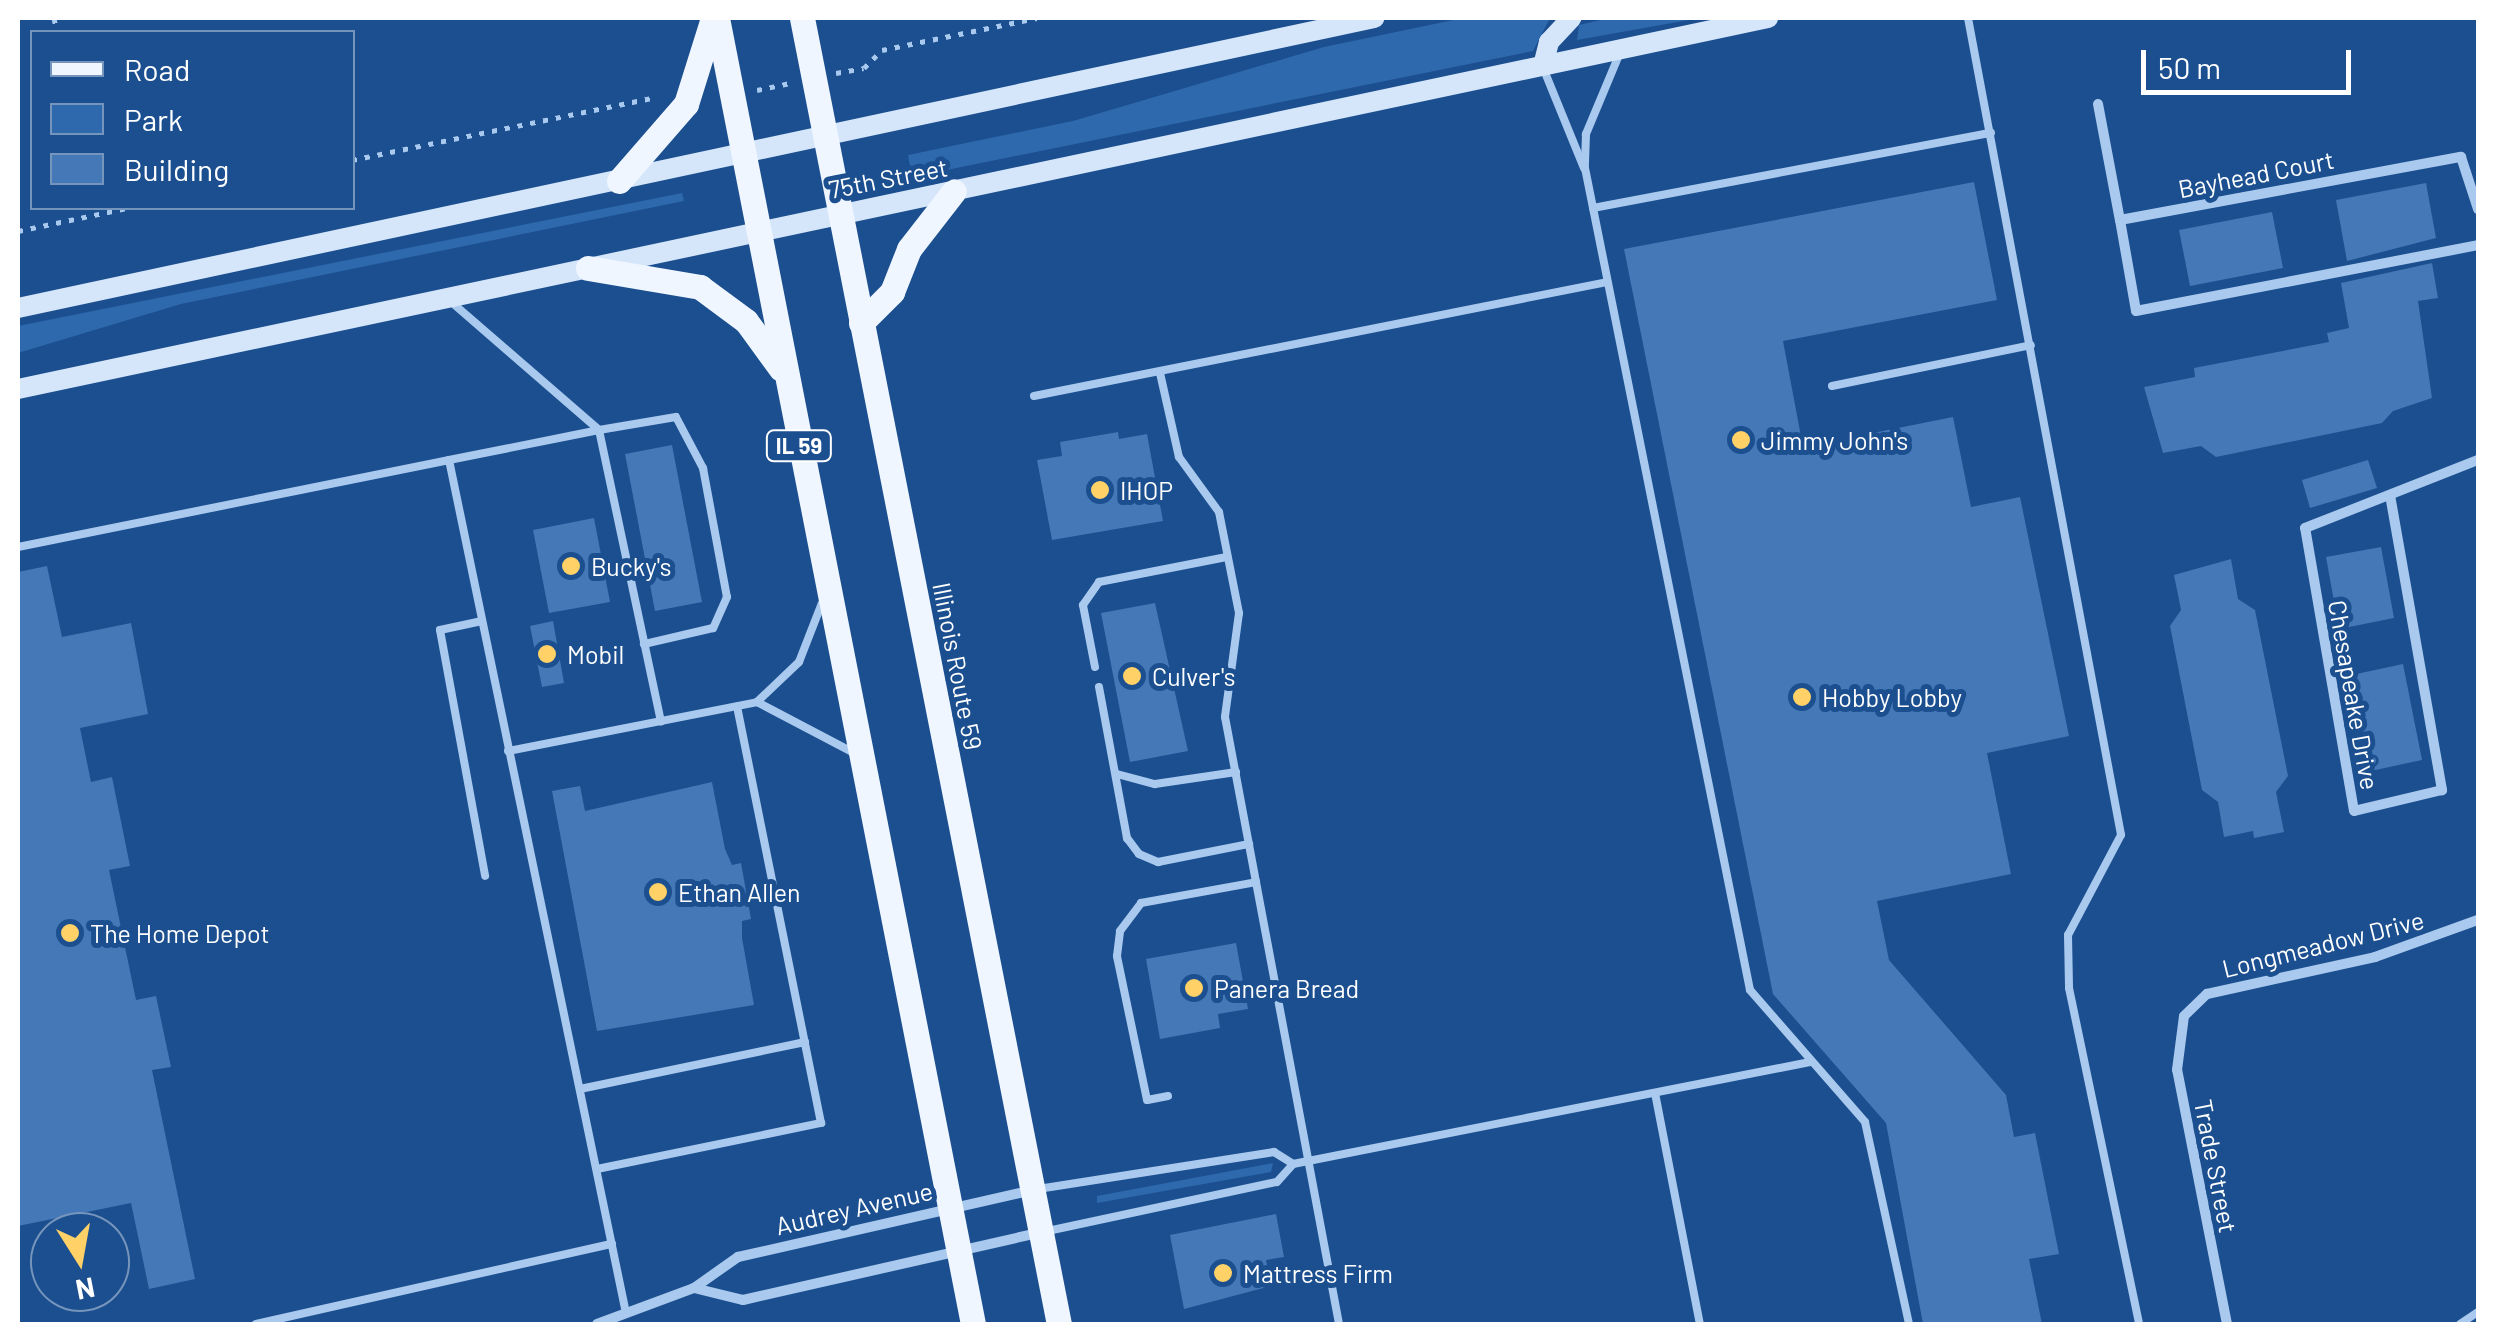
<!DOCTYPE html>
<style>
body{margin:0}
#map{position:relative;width:2496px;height:1342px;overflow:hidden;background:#1b4f8f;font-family:Barlow,sans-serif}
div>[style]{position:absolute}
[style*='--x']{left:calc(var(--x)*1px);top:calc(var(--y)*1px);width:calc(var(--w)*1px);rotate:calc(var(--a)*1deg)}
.green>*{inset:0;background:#2e69ad}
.building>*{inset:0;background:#4478b7}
.path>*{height:5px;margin-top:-2.5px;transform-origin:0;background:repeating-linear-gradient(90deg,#a9c9ee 0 5px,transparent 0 13px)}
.lane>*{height:8px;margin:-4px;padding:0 4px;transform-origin:4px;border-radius:4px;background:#a9c9ee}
.street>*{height:10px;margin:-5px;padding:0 5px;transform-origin:5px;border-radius:5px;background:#a9c9ee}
.secondary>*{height:20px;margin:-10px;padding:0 10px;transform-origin:10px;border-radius:10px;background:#d6e6fa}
.primary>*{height:25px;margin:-12.5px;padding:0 12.5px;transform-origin:12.5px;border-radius:12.5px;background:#f0f6ff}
.dots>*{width:28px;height:28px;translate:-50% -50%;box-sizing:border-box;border:5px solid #1b4f8f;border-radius:50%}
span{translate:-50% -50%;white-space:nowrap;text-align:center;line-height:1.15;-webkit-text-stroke:10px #1b4f8f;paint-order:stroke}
.shield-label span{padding:2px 8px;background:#1b4f8f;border:2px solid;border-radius:8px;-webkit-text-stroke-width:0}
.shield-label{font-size:22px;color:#fff;font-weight:700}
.street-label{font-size:25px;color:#fff}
.poi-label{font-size:25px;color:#fff}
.left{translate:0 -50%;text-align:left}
.frame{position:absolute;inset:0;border:20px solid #fff;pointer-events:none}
.legend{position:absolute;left:30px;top:30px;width:325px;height:180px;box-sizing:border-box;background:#1b4f8f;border:2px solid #7695bc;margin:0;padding:12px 18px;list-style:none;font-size:30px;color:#fff}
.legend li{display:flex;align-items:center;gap:20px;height:50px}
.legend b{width:50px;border:2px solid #7695bc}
.north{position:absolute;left:30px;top:1212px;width:100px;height:100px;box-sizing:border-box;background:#1b4f8f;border:2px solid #7695bc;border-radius:50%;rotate:169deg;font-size:28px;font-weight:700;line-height:40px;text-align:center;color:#fff}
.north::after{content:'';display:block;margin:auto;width:35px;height:45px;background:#ffd166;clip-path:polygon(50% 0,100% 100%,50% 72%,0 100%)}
.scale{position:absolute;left:2141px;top:50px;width:210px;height:45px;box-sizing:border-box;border:5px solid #fff;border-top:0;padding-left:12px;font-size:30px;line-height:35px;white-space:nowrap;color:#fff;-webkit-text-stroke:8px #1b4f8f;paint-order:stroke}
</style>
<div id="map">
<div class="green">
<div style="clip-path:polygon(1463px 18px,1550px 18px,1533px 51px,912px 177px,908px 155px,1073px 121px,1324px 47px)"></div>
<div style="clip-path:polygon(1609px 18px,1700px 18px,1577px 40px,1579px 25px)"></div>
<div style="clip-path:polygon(682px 193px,684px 201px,181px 304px,18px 353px,18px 326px)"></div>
<div style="clip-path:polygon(1273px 1163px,1271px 1172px,1097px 1203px,1097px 1196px)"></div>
</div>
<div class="building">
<div style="clip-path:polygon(1974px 182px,1997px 300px,1783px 341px,1803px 447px,1953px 417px,1971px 507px,2020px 497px,2069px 736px,1987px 753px,2011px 874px,1877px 901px,1889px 960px,2006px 1095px,2014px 1137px,2035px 1133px,2059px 1254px,2029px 1259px,2042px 1324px,1923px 1324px,1886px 1123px,1773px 994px,1624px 249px)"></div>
<div style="clip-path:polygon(2426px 183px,2436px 238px,2347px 261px,2336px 200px)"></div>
<div style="clip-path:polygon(2272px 212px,2283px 268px,2190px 286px,2179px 230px)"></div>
<div style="clip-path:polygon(2432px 263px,2438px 298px,2418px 301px,2432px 398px,2393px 411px,2382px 423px,2216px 457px,2201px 446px,2163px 453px,2144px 387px,2195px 377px,2194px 368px,2329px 342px,2327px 333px,2349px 328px,2341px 283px)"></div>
<div style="clip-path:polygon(1118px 432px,1119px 439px,1147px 434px,1163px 521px,1052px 540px,1037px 460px,1062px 456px,1060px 442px)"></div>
<div style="clip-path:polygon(672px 445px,702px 602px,655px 611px,625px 454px)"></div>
<div style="clip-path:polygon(2368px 460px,2377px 488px,2310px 508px,2302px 480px)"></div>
<div style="clip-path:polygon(594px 518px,610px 602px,549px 613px,533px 530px)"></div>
<div style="clip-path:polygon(2381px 547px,2394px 618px,2339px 629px,2326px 557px)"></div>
<div style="clip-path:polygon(2231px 559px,2238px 599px,2255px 610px,2288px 776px,2276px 792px,2284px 832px,2254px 838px,2253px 831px,2224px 837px,2218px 802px,2202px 790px,2170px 626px,2181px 610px,2174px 575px)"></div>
<div style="clip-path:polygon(47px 566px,62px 637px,131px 623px,148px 714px,80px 728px,91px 782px,112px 777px,130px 866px,109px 870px,136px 1000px,156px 996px,171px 1067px,152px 1070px,195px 1279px,149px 1289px,131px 1203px,18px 1226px,18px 572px)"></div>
<div style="clip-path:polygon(1155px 603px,1188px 751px,1130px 762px,1101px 613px)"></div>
<div style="clip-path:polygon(553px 621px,564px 683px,542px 687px,530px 626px)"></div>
<div style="clip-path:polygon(2403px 664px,2422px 760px,2366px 772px,2347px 676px)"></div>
<div style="clip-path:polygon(712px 782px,725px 849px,732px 865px,741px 863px,751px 919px,742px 921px,742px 938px,754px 1005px,597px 1031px,552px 791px,580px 786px,585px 811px)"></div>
<div style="clip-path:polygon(1236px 943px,1248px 1009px,1218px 1014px,1220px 1028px,1160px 1039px,1146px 959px)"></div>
<div style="clip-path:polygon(1276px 1214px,1284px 1257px,1266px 1260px,1271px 1286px,1184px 1309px,1170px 1235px)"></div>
</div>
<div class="path">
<div style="--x:54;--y:18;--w:14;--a:78"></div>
<div style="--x:836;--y:73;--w:28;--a:-10"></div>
<div style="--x:864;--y:68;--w:25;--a:-45"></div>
<div style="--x:882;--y:50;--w:158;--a:-11.7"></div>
<div style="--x:757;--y:90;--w:35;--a:-12"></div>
<div style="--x:352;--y:160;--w:311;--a:-11.7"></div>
<div style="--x:18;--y:231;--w:111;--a:-11.9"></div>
</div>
<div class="lane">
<div style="--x:1968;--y:18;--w:831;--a:79.39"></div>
<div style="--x:2121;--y:835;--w:113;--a:117.9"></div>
<div style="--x:2068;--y:935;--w:53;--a:88.9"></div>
<div style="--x:2069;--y:988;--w:343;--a:78.2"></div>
<div style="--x:1619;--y:55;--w:86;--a:112.7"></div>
<div style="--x:1586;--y:134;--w:34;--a:92"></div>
<div style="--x:1585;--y:168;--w:838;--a:78.65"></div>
<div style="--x:1750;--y:990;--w:175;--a:48.9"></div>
<div style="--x:1865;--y:1122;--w:207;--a:77.7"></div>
<div style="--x:1544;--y:70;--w:106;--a:67.8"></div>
<div style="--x:1593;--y:208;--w:405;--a:-10.7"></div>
<div style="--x:449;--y:300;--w:198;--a:40.9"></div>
<div style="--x:599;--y:430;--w:78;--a:-9.6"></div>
<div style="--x:676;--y:417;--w:58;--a:62.1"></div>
<div style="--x:703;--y:468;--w:131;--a:79.5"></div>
<div style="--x:727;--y:597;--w:34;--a:114"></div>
<div style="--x:713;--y:628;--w:71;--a:166.9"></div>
<div style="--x:1160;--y:373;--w:86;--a:77.3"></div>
<div style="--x:1179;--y:457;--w:68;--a:54"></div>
<div style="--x:1219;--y:512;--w:103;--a:78.8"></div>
<div style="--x:1239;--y:613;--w:105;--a:97.7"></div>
<div style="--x:1225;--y:717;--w:618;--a:79.36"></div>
<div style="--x:1832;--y:386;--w:203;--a:-11.6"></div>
<div style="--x:1034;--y:396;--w:584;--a:-11.25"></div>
<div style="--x:449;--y:460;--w:153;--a:-11.3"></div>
<div style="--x:599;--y:430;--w:298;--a:78"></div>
<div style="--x:18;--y:547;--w:440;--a:-11.4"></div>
<div style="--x:449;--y:460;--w:871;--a:78.28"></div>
<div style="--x:482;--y:621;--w:43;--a:167.9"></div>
<div style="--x:440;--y:630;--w:250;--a:79.6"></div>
<div style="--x:1095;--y:667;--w:63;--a:-101"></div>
<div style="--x:1083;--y:605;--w:28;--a:-55"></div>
<div style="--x:1099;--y:582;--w:130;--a:-11.1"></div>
<div style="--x:1099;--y:687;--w:154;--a:79.5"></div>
<div style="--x:1127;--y:838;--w:20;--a:53"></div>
<div style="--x:1139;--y:854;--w:21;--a:23"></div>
<div style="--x:1158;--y:862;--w:93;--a:-11.2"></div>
<div style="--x:757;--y:702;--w:110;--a:27.7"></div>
<div style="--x:508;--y:751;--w:254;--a:-11.1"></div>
<div style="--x:757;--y:702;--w:58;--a:-43.6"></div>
<div style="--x:799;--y:662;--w:63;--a:-68.7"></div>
<div style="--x:1117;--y:774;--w:39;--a:15"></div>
<div style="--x:1155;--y:784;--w:82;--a:-8.4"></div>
<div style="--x:580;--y:1089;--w:230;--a:-11.8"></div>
<div style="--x:1655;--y:1093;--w:235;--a:79"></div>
<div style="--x:1168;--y:1096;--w:21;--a:169"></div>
<div style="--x:1147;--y:1100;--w:147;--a:-101.8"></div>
<div style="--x:1117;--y:956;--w:25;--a:-83"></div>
<div style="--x:1120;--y:931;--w:35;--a:-53"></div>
<div style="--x:1141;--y:903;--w:117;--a:-10.3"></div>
<div style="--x:597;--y:1169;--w:229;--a:-11.6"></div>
<div style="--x:821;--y:1123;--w:425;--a:-101.4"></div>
<div style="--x:1038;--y:1189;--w:239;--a:-8.9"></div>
<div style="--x:1274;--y:1152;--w:22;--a:32"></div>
<div style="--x:1043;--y:1232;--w:239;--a:-12.1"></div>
<div style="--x:1277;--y:1182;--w:24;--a:-48"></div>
<div style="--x:1293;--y:1164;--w:527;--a:-11.16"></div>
<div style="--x:256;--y:1324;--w:365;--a:-12.7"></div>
<div style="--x:2460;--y:1324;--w:22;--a:-34"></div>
</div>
<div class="street">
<div style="--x:2098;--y:104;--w:118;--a:79.3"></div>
<div style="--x:2120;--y:220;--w:347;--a:-10.5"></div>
<div style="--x:2461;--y:157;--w:55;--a:71.9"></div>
<div style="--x:2120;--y:220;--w:92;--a:80"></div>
<div style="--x:2136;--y:311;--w:348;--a:-10.9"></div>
<div style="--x:2390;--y:495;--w:300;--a:80"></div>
<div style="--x:2442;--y:790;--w:90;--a:166.6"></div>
<div style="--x:2354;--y:811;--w:287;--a:-99.8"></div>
<div style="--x:2305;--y:528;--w:186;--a:-21.5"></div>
<div style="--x:694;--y:1288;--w:50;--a:13.8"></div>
<div style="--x:743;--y:1300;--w:303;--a:-12.8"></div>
<div style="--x:597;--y:1324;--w:103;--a:-20.4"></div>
<div style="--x:694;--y:1288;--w:54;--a:-35.2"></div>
<div style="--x:738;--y:1257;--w:302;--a:-12.8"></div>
<div style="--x:2227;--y:1324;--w:259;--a:-101.1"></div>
<div style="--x:2177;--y:1070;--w:54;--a:-82.6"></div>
<div style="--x:2184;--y:1016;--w:32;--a:-44"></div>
<div style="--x:2207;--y:994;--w:172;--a:-12.4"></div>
<div style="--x:2375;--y:957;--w:109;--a:-19.8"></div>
</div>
<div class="secondary">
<div style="--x:1543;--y:66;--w:25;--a:-76"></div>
<div style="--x:1549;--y:42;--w:33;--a:-47"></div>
<div style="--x:18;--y:308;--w:1387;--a:-12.07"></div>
<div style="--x:18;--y:389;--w:1789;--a:-11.97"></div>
</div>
<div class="primary">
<div style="--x:717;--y:18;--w:1331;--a:78.91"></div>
<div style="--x:802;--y:18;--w:1331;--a:78.87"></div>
<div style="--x:619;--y:181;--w:102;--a:-49"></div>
<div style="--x:686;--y:104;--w:90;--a:-72.6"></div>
<div style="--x:588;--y:268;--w:114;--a:9.6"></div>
<div style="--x:700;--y:287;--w:57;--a:36.5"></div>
<div style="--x:746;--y:321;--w:59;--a:53.9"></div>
<div style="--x:861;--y:323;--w:44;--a:-45"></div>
<div style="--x:892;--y:292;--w:46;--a:-68.4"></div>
<div style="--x:909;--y:249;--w:73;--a:-52.2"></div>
</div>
<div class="dots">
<div style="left:1741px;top:440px;background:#ffd166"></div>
<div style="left:1100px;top:490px;background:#ffd166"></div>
<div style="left:571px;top:566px;background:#ffd166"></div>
<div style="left:547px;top:654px;background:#ffd166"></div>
<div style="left:1132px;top:676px;background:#ffd166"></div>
<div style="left:1802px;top:697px;background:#ffd166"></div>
<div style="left:658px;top:892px;background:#ffd166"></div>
<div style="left:70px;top:933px;background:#ffd166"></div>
<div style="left:1194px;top:988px;background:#ffd166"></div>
<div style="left:1223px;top:1273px;background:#ffd166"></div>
</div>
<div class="shield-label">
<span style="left:799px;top:446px">IL 59</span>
</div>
<div class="street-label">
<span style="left:2256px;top:174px;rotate:-11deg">Bayhead Court</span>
<span style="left:888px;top:178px;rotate:-11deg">75th Street</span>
<span style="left:958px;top:666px;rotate:79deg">Illinois Route 59</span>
<span style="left:2354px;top:695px;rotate:80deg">Chesapeake Drive</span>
<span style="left:2323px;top:944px;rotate:-14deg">Longmeadow Drive</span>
<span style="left:2216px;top:1166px;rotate:79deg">Trade Street</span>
<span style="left:854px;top:1208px;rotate:-13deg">Audrey Avenue</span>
</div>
<div class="poi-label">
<span class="left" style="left:1761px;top:440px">Jimmy John's</span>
<span class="left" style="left:1120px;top:490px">IHOP</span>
<span class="left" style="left:591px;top:566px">Bucky's</span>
<span class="left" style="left:567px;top:654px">Mobil</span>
<span class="left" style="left:1152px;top:676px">Culver's</span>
<span class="left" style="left:1822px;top:697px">Hobby Lobby</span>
<span class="left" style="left:678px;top:892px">Ethan Allen</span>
<span class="left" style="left:90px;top:933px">The Home Depot</span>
<span class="left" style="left:1214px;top:988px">Panera Bread</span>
<span class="left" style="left:1243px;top:1273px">Mattress Firm</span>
</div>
<div class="frame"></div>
<ul class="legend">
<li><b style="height:12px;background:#f0f6ff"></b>Road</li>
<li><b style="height:28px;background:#2e69ad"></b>Park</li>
<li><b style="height:28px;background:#4478b7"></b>Building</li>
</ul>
<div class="north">N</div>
<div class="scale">50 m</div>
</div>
